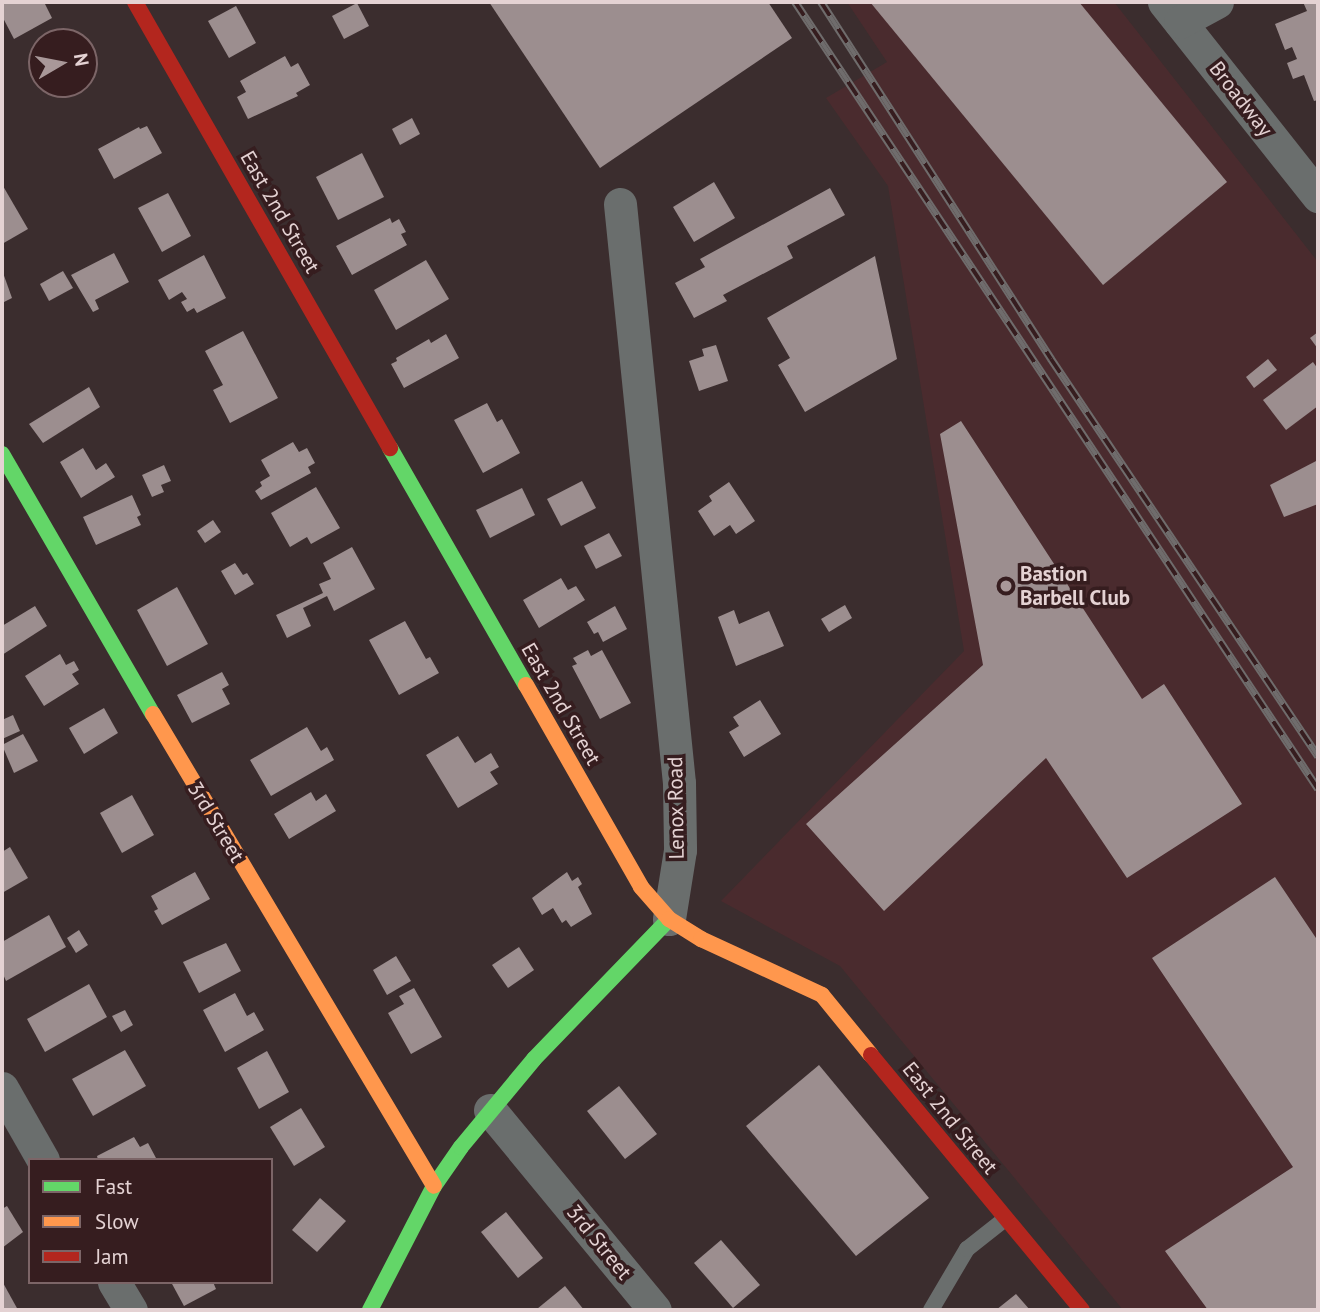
<!DOCTYPE html>
<style>
body{margin:0}
#map{position:relative;width:1320px;height:1312px;overflow:hidden;background:#3b2d2e;font-family:"PT Sans",sans-serif}
div>[style]{position:absolute}
[style*='--x']{left:calc(var(--x)*1px);top:calc(var(--y)*1px);width:calc(var(--w)*1px);rotate:calc(var(--a)*1deg)}
.built>*{inset:0;background:#4a2b2e}
.building>*{inset:0;background:#9c8e8f}
.lane>*{height:16px;margin:-8px;padding:0 8px;transform-origin:8px;border-radius:8px;background:#6a6e6d}
.street>*{height:33px;margin:-16.5px;padding:0 16.5px;transform-origin:16.5px;border-radius:16.5px;background:#6a6e6d}
.fast>*{height:16px;margin:-8px;padding:0 8px;transform-origin:8px;border-radius:8px;background:#63d668}
.slow>*{height:16px;margin:-8px;padding:0 8px;transform-origin:8px;border-radius:8px;background:#ff974d}
.jam>*{height:16px;margin:-8px;padding:0 8px;transform-origin:8px;border-radius:8px;background:#b3261e}
.rail>*{height:8px;margin-top:-4px;transform-origin:0;background:repeating-linear-gradient(90deg,#361d1f 0 16px,#6f6c6c 0 32px);box-sizing:border-box;border-block:2px solid #6f6c6c}
.dots>*{width:19px;height:19px;translate:-50% -50%;box-sizing:border-box;border:4px solid #361d1f;border-radius:50%}
span{translate:-50% -50%;white-space:nowrap;text-align:center;line-height:1.15;-webkit-text-stroke:7px #361d1f;paint-order:stroke}
.street-label{font-size:21px;color:#e4d2d3}
.poi-label{font-size:21px;color:#e4d2d3;font-weight:700}
.left{translate:0 -50%;text-align:left}
.frame{position:absolute;inset:0;border:4px solid #e4d2d3;pointer-events:none}
.legend{position:absolute;left:28px;top:1158px;width:245px;height:126px;box-sizing:border-box;background:#361d1f;border:2px solid #7c6567;margin:0;padding:9px 12px;list-style:none;font-size:21px;color:#e4d2d3}
.legend li{display:flex;align-items:center;gap:14px;height:35px}
.legend b{width:35px;border:2px solid #7c6567}
.north{position:absolute;left:28px;top:28px;width:70px;height:70px;box-sizing:border-box;background:#361d1f;border:2px solid #7c6567;border-radius:50%;rotate:80deg;font-size:19px;font-weight:700;line-height:28px;text-align:center;color:#e4d2d3}
.north::after{content:'';display:block;margin:auto;width:24px;height:32px;background:#a99899;clip-path:polygon(50% 0,100% 100%,50% 72%,0 100%)}
</style>
<div id="map">
<div class="built">
<div style="clip-path:polygon(847px 2px,1114px 2px,1318px 262px,1318px 1310px,1123px 1310px,840px 966px,721px 901px,964px 651px,888px 186px,826px 98px,887px 62px)"></div>
</div>
<div class="building">
<div style="clip-path:polygon(2px 2px,44px 2px,52px 18px,14px 39px,2px 16px)"></div>
<div style="clip-path:polygon(489px 2px,768px 2px,792px 38px,600px 168px)"></div>
<div style="clip-path:polygon(870px 2px,1079px 2px,1227px 182px,1103px 285px)"></div>
<div style="clip-path:polygon(1303px 2px,1318px 2px,1318px 100px,1314px 101px,1304px 75px,1293px 79px,1287px 63px,1297px 59px,1292px 47px,1285px 50px,1275px 24px,1307px 11px)"></div>
<div style="clip-path:polygon(357px 3px,369px 26px,344px 39px,332px 16px)"></div>
<div style="clip-path:polygon(236px 6px,256px 43px,229px 58px,208px 21px)"></div>
<div style="clip-path:polygon(285px 56px,291px 67px,298px 63px,310px 85px,296px 93px,298px 96px,248px 119px,237px 97px,246px 92px,240px 81px)"></div>
<div style="clip-path:polygon(412px 118px,420px 134px,400px 145px,392px 129px)"></div>
<div style="clip-path:polygon(147px 126px,162px 153px,114px 179px,98px 149px,139px 127px,140px 129px)"></div>
<div style="clip-path:polygon(362px 153px,384px 197px,338px 220px,316px 177px)"></div>
<div style="clip-path:polygon(714px 182px,735px 218px,694px 242px,673px 207px)"></div>
<div style="clip-path:polygon(3px 186px,28px 229px,2px 244px,2px 187px)"></div>
<div style="clip-path:polygon(830px 188px,845px 215px,787px 246px,793px 258px,723px 295px,727px 301px,694px 318px,675px 283px,705px 267px,700px 259px)"></div>
<div style="clip-path:polygon(168px 193px,191px 236px,162px 252px,138px 208px)"></div>
<div style="clip-path:polygon(390px 218px,392px 223px,399px 219px,406px 232px,401px 234px,407px 245px,352px 275px,336px 246px)"></div>
<div style="clip-path:polygon(114px 253px,129px 282px,95px 300px,99px 309px,93px 312px,71px 275px)"></div>
<div style="clip-path:polygon(204px 255px,226px 298px,197px 313px,194px 308px,187px 312px,181px 302px,187px 299px,182px 292px,169px 300px,158px 280px)"></div>
<div style="clip-path:polygon(875px 256px,897px 359px,805px 412px,778px 365px,790px 358px,767px 318px)"></div>
<div style="clip-path:polygon(426px 260px,449px 299px,396px 330px,374px 290px)"></div>
<div style="clip-path:polygon(2px 270px,12px 298px,2px 303px)"></div>
<div style="clip-path:polygon(63px 271px,73px 288px,49px 301px,40px 284px)"></div>
<div style="clip-path:polygon(243px 331px,278px 398px,230px 423px,213px 390px,223px 385px,205px 351px)"></div>
<div style="clip-path:polygon(1318px 332px,1318px 349px,1310px 338px)"></div>
<div style="clip-path:polygon(446px 334px,459px 358px,404px 388px,391px 364px,397px 361px,396px 358px,429px 339px,431px 343px)"></div>
<div style="clip-path:polygon(716px 345px,728px 381px,699px 391px,689px 361px,704px 356px,702px 349px)"></div>
<div style="clip-path:polygon(1268px 359px,1277px 370px,1254px 388px,1246px 377px)"></div>
<div style="clip-path:polygon(1313px 362px,1318px 369px,1318px 406px,1286px 430px,1263px 400px)"></div>
<div style="clip-path:polygon(89px 387px,100px 407px,43px 443px,29px 424px)"></div>
<div style="clip-path:polygon(487px 403px,497px 422px,502px 419px,520px 453px,483px 473px,454px 420px)"></div>
<div style="clip-path:polygon(961px 421px,1142px 699px,1164px 684px,1242px 804px,1127px 878px,1046px 758px,884px 911px,806px 824px,983px 665px,940px 434px)"></div>
<div style="clip-path:polygon(293px 442px,299px 452px,307px 448px,315px 463px,308px 467px,311px 473px,261px 500px,255px 491px,262px 486px,260px 482px,270px 476px,261px 460px)"></div>
<div style="clip-path:polygon(83px 448px,96px 470px,106px 463px,115px 477px,81px 498px,60px 462px)"></div>
<div style="clip-path:polygon(1318px 460px,1318px 504px,1284px 517px,1270px 485px)"></div>
<div style="clip-path:polygon(164px 465px,171px 481px,161px 485px,164px 492px,152px 497px,142px 475px)"></div>
<div style="clip-path:polygon(582px 481px,596px 508px,561px 526px,547px 499px)"></div>
<div style="clip-path:polygon(729px 482px,755px 521px,736px 534px,730px 525px,714px 536px,698px 511px,712px 501px,709px 496px)"></div>
<div style="clip-path:polygon(316px 487px,340px 528px,311px 544px,307px 537px,290px 547px,271px 513px)"></div>
<div style="clip-path:polygon(522px 488px,535px 515px,490px 538px,476px 510px)"></div>
<div style="clip-path:polygon(132px 495px,141px 515px,137px 517px,141px 525px,96px 545px,83px 517px)"></div>
<div style="clip-path:polygon(213px 520px,221px 532px,205px 543px,197px 531px)"></div>
<div style="clip-path:polygon(609px 533px,622px 556px,596px 569px,584px 546px)"></div>
<div style="clip-path:polygon(352px 547px,375px 589px,334px 611px,327px 596px,303px 608px,311px 626px,287px 638px,276px 615px,323px 593px,319px 584px,331px 579px,323px 563px)"></div>
<div style="clip-path:polygon(235px 563px,243px 575px,247px 573px,254px 584px,235px 595px,221px 571px)"></div>
<div style="clip-path:polygon(561px 578px,568px 590px,576px 586px,585px 600px,539px 628px,523px 600px)"></div>
<div style="clip-path:polygon(177px 587px,208px 644px,167px 666px,137px 610px)"></div>
<div style="clip-path:polygon(845px 605px,852px 618px,829px 632px,821px 619px)"></div>
<div style="clip-path:polygon(35px 606px,47px 626px,2px 655px,2px 626px)"></div>
<div style="clip-path:polygon(615px 606px,627px 629px,603px 642px,598px 632px,594px 634px,587px 622px)"></div>
<div style="clip-path:polygon(734px 610px,739px 624px,769px 611px,784px 646px,736px 666px,718px 617px)"></div>
<div style="clip-path:polygon(405px 621px,426px 659px,430px 657px,439px 673px,399px 695px,369px 640px)"></div>
<div style="clip-path:polygon(588px 650px,591px 656px,602px 650px,631px 703px,600px 719px,572px 666px,577px 664px,573px 658px)"></div>
<div style="clip-path:polygon(60px 654px,66px 665px,74px 661px,79px 670px,72px 674px,79px 684px,44px 706px,25px 676px)"></div>
<div style="clip-path:polygon(222px 672px,229px 685px,222px 689px,230px 704px,192px 723px,177px 695px)"></div>
<div style="clip-path:polygon(760px 700px,781px 734px,744px 757px,729px 732px,739px 726px,733px 717px)"></div>
<div style="clip-path:polygon(104px 708px,118px 733px,84px 754px,69px 728px)"></div>
<div style="clip-path:polygon(13px 715px,20px 731px,2px 739px,2px 720px)"></div>
<div style="clip-path:polygon(307px 727px,321px 751px,327px 747px,334px 760px,271px 796px,250px 760px)"></div>
<div style="clip-path:polygon(23px 734px,38px 761px,14px 773px,2px 745px)"></div>
<div style="clip-path:polygon(458px 736px,475px 763px,491px 753px,499px 767px,490px 772px,498px 784px,458px 808px,426px 755px)"></div>
<div style="clip-path:polygon(311px 792px,316px 801px,326px 794px,336px 811px,289px 839px,274px 814px)"></div>
<div style="clip-path:polygon(132px 795px,154px 835px,122px 853px,100px 813px)"></div>
<div style="clip-path:polygon(10px 847px,28px 878px,2px 893px,2px 852px)"></div>
<div style="clip-path:polygon(195px 872px,210px 899px,162px 925px,154px 911px,158px 909px,151px 896px)"></div>
<div style="clip-path:polygon(567px 872px,572px 881px,578px 877px,582px 884px,578px 887px,592px 914px,571px 927px,566px 920px,562px 923px,553px 908px,542px 915px,532px 898px)"></div>
<div style="clip-path:polygon(1275px 877px,1318px 941px,1318px 1310px,1208px 1310px,1165px 1251px,1293px 1167px,1152px 958px)"></div>
<div style="clip-path:polygon(49px 915px,66px 947px,6px 981px,2px 972px,2px 942px)"></div>
<div style="clip-path:polygon(79px 930px,88px 945px,76px 953px,67px 938px)"></div>
<div style="clip-path:polygon(226px 943px,241px 971px,199px 993px,183px 962px)"></div>
<div style="clip-path:polygon(519px 947px,534px 970px,508px 988px,492px 965px)"></div>
<div style="clip-path:polygon(396px 956px,411px 981px,387px 995px,373px 970px)"></div>
<div style="clip-path:polygon(89px 984px,107px 1017px,45px 1052px,27px 1019px)"></div>
<div style="clip-path:polygon(414px 988px,442px 1037px,411px 1054px,388px 1013px,404px 1004px,399px 996px)"></div>
<div style="clip-path:polygon(235px 993px,247px 1016px,254px 1012px,264px 1030px,225px 1052px,203px 1010px)"></div>
<div style="clip-path:polygon(125px 1010px,133px 1025px,121px 1032px,112px 1016px)"></div>
<div style="clip-path:polygon(125px 1050px,146px 1086px,93px 1116px,72px 1079px)"></div>
<div style="clip-path:polygon(267px 1051px,289px 1092px,259px 1109px,237px 1068px)"></div>
<div style="clip-path:polygon(819px 1065px,929px 1198px,856px 1256px,746px 1126px)"></div>
<div style="clip-path:polygon(619px 1086px,657px 1134px,625px 1159px,587px 1111px)"></div>
<div style="clip-path:polygon(301px 1108px,325px 1147px,294px 1166px,270px 1127px)"></div>
<div style="clip-path:polygon(134px 1137px,140px 1147px,148px 1143px,156px 1158px,98px 1160px,97px 1156px)"></div>
<div style="clip-path:polygon(320px 1198px,346px 1221px,317px 1252px,292px 1230px)"></div>
<div style="clip-path:polygon(7px 1206px,23px 1232px,2px 1248px,2px 1209px)"></div>
<div style="clip-path:polygon(506px 1212px,543px 1258px,518px 1278px,481px 1232px)"></div>
<div style="clip-path:polygon(721px 1240px,760px 1285px,733px 1308px,694px 1263px)"></div>
<div style="clip-path:polygon(2px 1281px,18px 1310px,2px 1310px)"></div>
<div style="clip-path:polygon(171px 1282px,213px 1282px,216px 1289px,184px 1306px)"></div>
<div style="clip-path:polygon(565px 1286px,584px 1310px,538px 1310px,537px 1309px)"></div>
<div style="clip-path:polygon(1016px 1294px,1030px 1310px,996px 1310px)"></div>
</div>
<div class="lane">
<div style="--x:931;--y:1310;--w:71;--a:-59.5"></div>
<div style="--x:967;--y:1249;--w:48;--a:-38.3"></div>
</div>
<div class="street">
<div style="--x:1164;--y:2;--w:248;--a:51.6"></div>
<div style="--x:1180;--y:22;--w:42;--a:-28.4"></div>
<div style="--x:620;--y:204;--w:582;--a:84.18"></div>
<div style="--x:679;--y:783;--w:67;--a:89.1"></div>
<div style="--x:680;--y:850;--w:70;--a:99.1"></div>
<div style="--x:2;--y:1088;--w:83;--a:60.3"></div>
<div style="--x:490;--y:1110;--w:259;--a:50.5"></div>
<div style="--x:114;--y:1282;--w:33;--a:59"></div>
</div>
<div class="fast">
<div style="--x:390;--y:448;--w:273;--a:60.2"></div>
<div style="--x:2;--y:454;--w:301;--a:59.9"></div>
<div style="--x:370;--y:1310;--w:140;--a:-62.7"></div>
<div style="--x:434;--y:1186;--w:47;--a:-55.3"></div>
<div style="--x:461;--y:1147;--w:114;--a:-50.3"></div>
<div style="--x:534;--y:1059;--w:194;--a:-46"></div>
</div>
<div class="slow">
<div style="--x:526;--y:685;--w:232;--a:60.3"></div>
<div style="--x:641;--y:887;--w:43;--a:48.8"></div>
<div style="--x:669;--y:919;--w:38;--a:32"></div>
<div style="--x:701;--y:939;--w:133;--a:24.8"></div>
<div style="--x:822;--y:995;--w:77;--a:50.8"></div>
<div style="--x:153;--y:714;--w:549;--a:59.23"></div>
</div>
<div class="jam">
<div style="--x:135;--y:2;--w:514;--a:60.24"></div>
<div style="--x:871;--y:1055;--w:331;--a:50.4"></div>
</div>
<div class="rail">
<div style="--x:795;--y:2;--w:945;--a:56.39"></div>
<div style="--x:821;--y:2;--w:425;--a:57.2"></div>
<div style="--x:1051;--y:359;--w:479;--a:56.1"></div>
</div>
<div class="dots">
<div style="left:1006px;top:586px;background:#a99899"></div>
</div>
<div class="street-label">
<span style="left:1241px;top:99px;rotate:52deg">Broadway</span>
<span style="left:280px;top:212px;rotate:60deg">East 2nd Street</span>
<span style="left:561px;top:704px;rotate:60deg">East 2nd Street</span>
<span style="left:676px;top:808px;rotate:-91deg">Lenox Road</span>
<span style="left:216px;top:822px;rotate:59deg">3rd Street</span>
<span style="left:950px;top:1118px;rotate:51deg">East 2nd Street</span>
<span style="left:599px;top:1242px;rotate:51deg">3rd Street</span>
</div>
<div class="poi-label">
<span class="left" style="left:1020px;top:586px">Bastion<br>Barbell Club</span>
</div>
<div class="frame"></div>
<ul class="legend">
<li><b style="height:9px;background:#63d668"></b>Fast</li>
<li><b style="height:9px;background:#ff974d"></b>Slow</li>
<li><b style="height:9px;background:#b3261e"></b>Jam</li>
</ul>
<div class="north">N</div>
</div>
